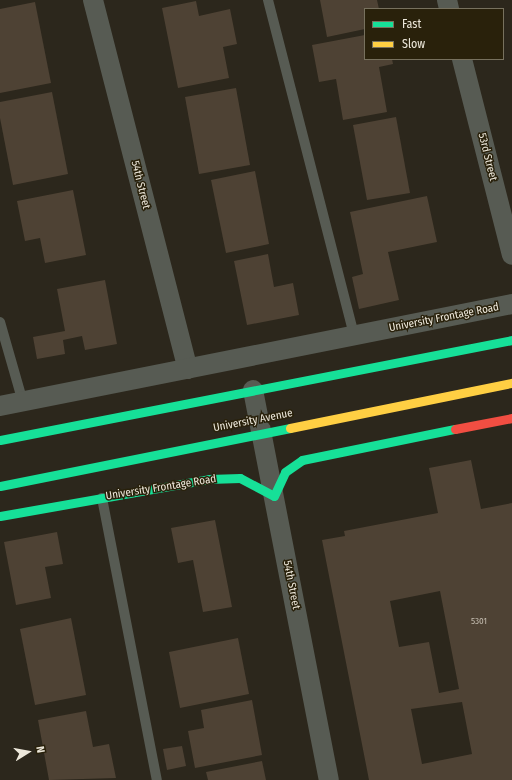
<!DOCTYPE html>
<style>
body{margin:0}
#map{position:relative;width:512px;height:780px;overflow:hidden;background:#2c271c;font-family:"Fira Sans Condensed",sans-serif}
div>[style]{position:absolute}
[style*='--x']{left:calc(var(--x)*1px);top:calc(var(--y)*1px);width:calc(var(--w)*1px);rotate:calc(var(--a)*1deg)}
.building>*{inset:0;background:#4e4234}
.lane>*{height:10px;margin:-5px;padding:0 5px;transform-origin:5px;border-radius:5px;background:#575b53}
.street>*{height:20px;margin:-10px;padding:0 10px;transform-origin:10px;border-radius:10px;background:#575b53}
.fast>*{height:9px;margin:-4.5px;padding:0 4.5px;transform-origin:4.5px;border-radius:4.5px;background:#16e098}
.slow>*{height:9px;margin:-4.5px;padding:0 4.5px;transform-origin:4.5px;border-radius:4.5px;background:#ffcf43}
.jam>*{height:9px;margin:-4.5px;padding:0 4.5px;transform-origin:4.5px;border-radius:4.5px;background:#f24e42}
span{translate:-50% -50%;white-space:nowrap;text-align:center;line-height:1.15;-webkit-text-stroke:3px #29210b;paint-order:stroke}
.number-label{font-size:9px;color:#c5beb1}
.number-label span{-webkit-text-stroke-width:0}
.street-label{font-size:11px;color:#ede8db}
.legend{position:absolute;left:364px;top:8px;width:140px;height:52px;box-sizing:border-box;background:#29210b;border:1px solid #77715e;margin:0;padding:5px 7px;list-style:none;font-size:12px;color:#ede8db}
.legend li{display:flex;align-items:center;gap:8px;height:20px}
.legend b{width:20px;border:1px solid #77715e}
.north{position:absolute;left:8px;top:732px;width:40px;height:40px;-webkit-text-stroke:3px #29210b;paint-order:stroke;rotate:79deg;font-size:11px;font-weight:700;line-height:16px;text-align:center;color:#ede8db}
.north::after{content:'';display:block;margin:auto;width:14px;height:18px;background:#ede8db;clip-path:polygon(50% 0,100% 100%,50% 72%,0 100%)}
</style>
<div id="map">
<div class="building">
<div style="clip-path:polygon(320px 0,377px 0,379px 9px,365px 9px,365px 29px,327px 37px)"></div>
<div style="clip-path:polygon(196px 1px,199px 16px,230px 9px,237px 44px,223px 47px,229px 78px,178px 88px,162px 8px)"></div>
<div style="clip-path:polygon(35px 2px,51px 83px,0 93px,0 9px)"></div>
<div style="clip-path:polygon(365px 35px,365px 59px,392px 59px,393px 64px,379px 67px,387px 112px,343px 120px,336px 79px,319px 82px,312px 45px)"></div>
<div style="clip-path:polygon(236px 88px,250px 165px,199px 174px,185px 97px)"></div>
<div style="clip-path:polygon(52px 92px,68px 174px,13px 185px,0 118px,0 102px)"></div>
<div style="clip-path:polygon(396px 117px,410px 193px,367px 200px,353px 125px)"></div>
<div style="clip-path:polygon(255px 171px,269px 244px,226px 253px,211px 180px)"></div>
<div style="clip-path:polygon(73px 190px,86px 255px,45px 263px,40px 238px,25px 241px,17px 201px)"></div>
<div style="clip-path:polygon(427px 196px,437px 242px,388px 252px,399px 300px,359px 309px,352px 277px,363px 274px,350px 212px)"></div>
<div style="clip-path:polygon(268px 254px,274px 287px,293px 283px,299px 315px,247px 325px,234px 261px)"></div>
<div style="clip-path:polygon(105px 280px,117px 344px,85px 350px,82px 336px,63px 340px,65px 354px,37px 359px,33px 337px,65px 331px,57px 289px)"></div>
<div style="clip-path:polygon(evenodd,471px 460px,481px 509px,512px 503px,512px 780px,369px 780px,322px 540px,345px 536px,344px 531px,438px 513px,429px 468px,471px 460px,440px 591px,459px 689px,439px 693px,429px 642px,399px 647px,390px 601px,440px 591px,471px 460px,462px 702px,472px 754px,422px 764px,411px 709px,462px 702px)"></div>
<div style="clip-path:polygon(215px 520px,232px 607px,203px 612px,193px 560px,178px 563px,171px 528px)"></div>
<div style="clip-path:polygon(57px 532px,63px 564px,45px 567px,51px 598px,16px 605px,4px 542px)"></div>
<div style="clip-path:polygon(71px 618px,86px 695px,35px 705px,20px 629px)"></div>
<div style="clip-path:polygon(238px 638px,249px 694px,180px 708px,169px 652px)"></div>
<div style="clip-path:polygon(252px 700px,262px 755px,195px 768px,188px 731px,204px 728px,201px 710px)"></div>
<div style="clip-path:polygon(86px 711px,93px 747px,109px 744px,116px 778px,49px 780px,38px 720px)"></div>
<div style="clip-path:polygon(182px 746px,186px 766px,167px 770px,163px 749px)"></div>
<div style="clip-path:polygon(262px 761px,266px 780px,208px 780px,206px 772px)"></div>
</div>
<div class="lane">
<div style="--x:268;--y:0;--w:347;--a:75.6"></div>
<div style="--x:0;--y:322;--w:83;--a:74"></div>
<div style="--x:102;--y:498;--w:287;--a:79"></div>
</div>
<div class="street">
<div style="--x:93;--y:0;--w:381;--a:75.6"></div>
<div style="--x:447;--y:0;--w:9;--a:77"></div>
<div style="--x:462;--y:59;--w:202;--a:75.7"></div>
<div style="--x:253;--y:390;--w:397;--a:79"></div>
<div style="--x:0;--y:406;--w:522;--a:-11.27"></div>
</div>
<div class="fast">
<div style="--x:0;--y:440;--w:522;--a:-11.05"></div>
<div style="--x:0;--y:486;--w:296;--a:-11.3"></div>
<div style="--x:0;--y:516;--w:212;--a:-10"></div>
<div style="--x:209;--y:479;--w:31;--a:-2"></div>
<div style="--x:240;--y:478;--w:38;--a:28"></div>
<div style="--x:274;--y:496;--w:26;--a:-65"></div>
<div style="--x:285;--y:472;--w:21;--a:-35"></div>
<div style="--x:302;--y:460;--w:156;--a:-11.5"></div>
</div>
<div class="slow">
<div style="--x:290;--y:428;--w:227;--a:-11.5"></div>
</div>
<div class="jam">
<div style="--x:455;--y:429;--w:58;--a:-10.9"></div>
</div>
<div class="number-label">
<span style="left:479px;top:621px">5301</span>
</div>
<div class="street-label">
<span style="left:487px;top:157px;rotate:76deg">53rd Street</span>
<span style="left:140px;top:185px;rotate:76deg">54th Street</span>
<span style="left:444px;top:318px;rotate:-11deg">University Frontage Road</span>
<span style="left:253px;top:421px;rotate:-11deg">University Avenue</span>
<span style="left:161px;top:488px;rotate:-9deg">University Frontage Road</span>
<span style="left:291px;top:585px;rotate:79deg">54th Street</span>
</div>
<ul class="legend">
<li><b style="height:5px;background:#16e098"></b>Fast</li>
<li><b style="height:5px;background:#ffcf43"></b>Slow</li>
</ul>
<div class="north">N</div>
</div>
